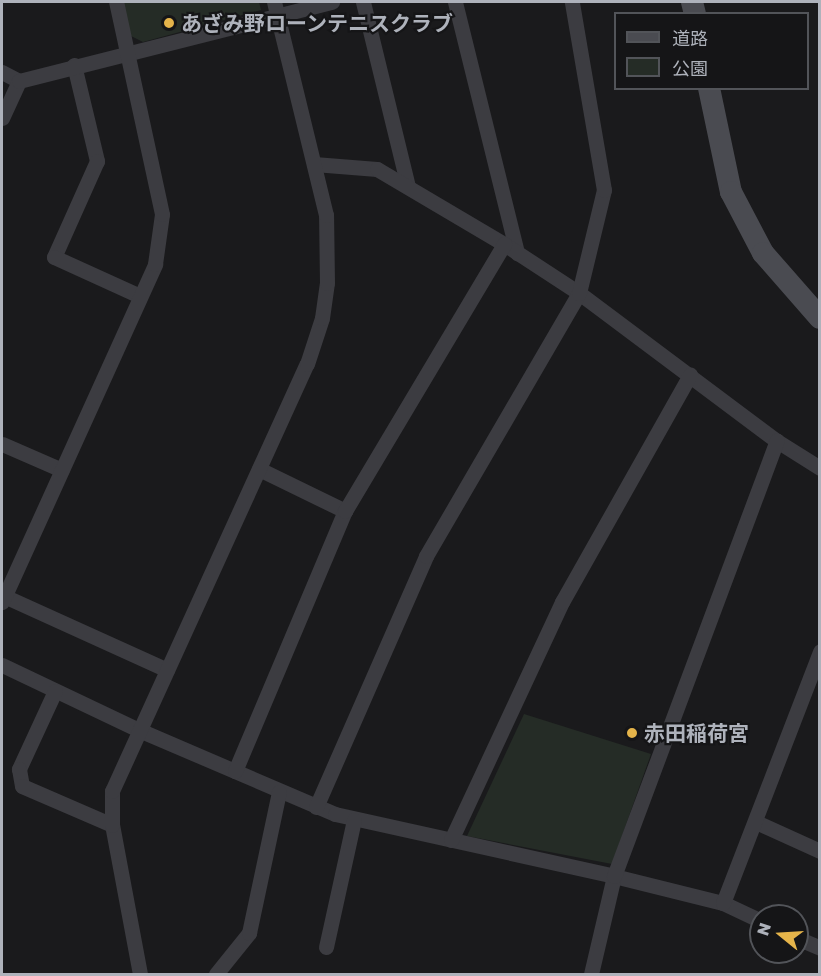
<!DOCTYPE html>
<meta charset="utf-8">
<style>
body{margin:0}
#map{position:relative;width:821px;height:976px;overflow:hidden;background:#1a1a1c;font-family:"Golos Text","Noto Sans JP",sans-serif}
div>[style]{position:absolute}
.green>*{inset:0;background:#252c26}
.street>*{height:15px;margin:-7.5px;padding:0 7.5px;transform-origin:7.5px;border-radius:7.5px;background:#3c3c41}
.secondary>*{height:22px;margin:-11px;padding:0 11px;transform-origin:11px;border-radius:11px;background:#4a4b51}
.dots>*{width:16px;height:16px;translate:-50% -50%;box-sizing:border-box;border:3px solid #151517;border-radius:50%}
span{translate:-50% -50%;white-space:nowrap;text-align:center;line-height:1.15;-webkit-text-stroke:4.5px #151517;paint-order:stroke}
.poi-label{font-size:21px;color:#aeb2bb;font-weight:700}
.left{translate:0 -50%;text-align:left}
.frame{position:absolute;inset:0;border:3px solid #aeb2bb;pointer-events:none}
.legend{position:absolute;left:614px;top:12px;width:195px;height:78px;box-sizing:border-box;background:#151517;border:2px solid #525459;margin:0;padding:8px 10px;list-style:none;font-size:18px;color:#aeb2bb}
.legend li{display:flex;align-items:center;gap:12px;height:30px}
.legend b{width:30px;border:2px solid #525459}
.north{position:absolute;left:749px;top:904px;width:60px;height:60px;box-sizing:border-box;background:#151517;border:2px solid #525459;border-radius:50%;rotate:288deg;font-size:16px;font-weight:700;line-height:24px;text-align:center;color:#aeb2bb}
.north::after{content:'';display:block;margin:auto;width:21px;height:27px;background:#e5b44a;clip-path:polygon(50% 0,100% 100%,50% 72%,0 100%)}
</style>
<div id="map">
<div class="green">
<i style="clip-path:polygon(122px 2px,259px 2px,261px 10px,143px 42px,131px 36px)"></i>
<i style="clip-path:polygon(524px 714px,651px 754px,612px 864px,467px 836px)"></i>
</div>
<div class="street">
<i style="left:363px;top:2px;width:190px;rotate:76.3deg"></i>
<i style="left:455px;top:2px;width:259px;rotate:76.1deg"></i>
<i style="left:74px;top:65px;width:99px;rotate:76.5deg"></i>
<i style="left:97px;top:161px;width:105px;rotate:114.1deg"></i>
<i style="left:54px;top:257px;width:94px;rotate:24.4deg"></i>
<i style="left:2px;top:72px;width:19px;rotate:28deg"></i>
<i style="left:2px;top:118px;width:41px;rotate:-65.3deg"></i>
<i style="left:19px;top:81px;width:323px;rotate:-14.2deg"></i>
<i style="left:314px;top:164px;width:63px;rotate:4.5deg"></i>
<i style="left:377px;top:169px;width:147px;rotate:30.6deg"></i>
<i style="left:504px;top:244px;width:90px;rotate:33.2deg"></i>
<i style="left:579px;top:293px;width:247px;rotate:36.8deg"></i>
<i style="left:777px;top:441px;width:51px;rotate:32.1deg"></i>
<i style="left:2px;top:444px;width:65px;rotate:23.4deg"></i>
<i style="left:259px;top:469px;width:96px;rotate:26deg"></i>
<i style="left:4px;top:596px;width:179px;rotate:24.4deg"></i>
<i style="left:2px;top:602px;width:371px;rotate:-65.6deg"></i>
<i style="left:155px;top:264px;width:50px;rotate:-82deg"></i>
<i style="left:162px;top:214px;width:217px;rotate:-102.2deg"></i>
<i style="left:2px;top:665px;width:152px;rotate:25.4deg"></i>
<i style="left:139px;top:730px;width:213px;rotate:23.2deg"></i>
<i style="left:335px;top:814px;width:286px;rotate:12.5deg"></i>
<i style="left:614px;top:876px;width:112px;rotate:13.9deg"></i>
<i style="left:723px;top:903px;width:42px;rotate:25.3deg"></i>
<i style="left:55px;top:691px;width:86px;rotate:114.8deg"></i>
<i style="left:19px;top:769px;width:17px;rotate:80deg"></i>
<i style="left:22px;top:786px;width:98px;rotate:23.4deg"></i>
<i style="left:235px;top:771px;width:282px;rotate:-67.1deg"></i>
<i style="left:345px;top:511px;width:311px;rotate:-59.2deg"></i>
<i style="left:316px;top:807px;width:274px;rotate:-66.3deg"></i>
<i style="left:426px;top:556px;width:304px;rotate:-59.8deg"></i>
<i style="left:579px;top:293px;width:106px;rotate:-76.4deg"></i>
<i style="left:604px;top:190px;width:191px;rotate:-99.7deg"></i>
<i style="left:756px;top:822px;width:70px;rotate:24.4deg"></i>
<i style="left:451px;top:840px;width:263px;rotate:-65deg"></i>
<i style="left:562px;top:602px;width:261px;rotate:-60.6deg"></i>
<i style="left:723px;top:903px;width:270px;rotate:-68.9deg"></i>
<i style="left:797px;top:938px;width:25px;rotate:23deg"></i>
<i style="left:326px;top:947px;width:130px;rotate:-77.6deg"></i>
<i style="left:140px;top:974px;width:152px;rotate:-100.6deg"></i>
<i style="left:112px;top:825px;width:34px;rotate:-90deg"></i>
<i style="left:112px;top:791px;width:469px;rotate:-65.5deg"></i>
<i style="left:307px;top:364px;width:48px;rotate:-71.9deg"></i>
<i style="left:322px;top:318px;width:35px;rotate:-82deg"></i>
<i style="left:327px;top:283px;width:68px;rotate:-90.8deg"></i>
<i style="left:326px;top:215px;width:219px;rotate:-103.7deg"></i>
<i style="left:216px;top:974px;width:53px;rotate:-51.2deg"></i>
<i style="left:249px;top:933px;width:144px;rotate:-78deg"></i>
<i style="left:591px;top:974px;width:101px;rotate:-76.8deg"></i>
<i style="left:614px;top:876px;width:465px;rotate:-69.5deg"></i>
</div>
<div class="secondary">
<i style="left:692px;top:2px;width:12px;rotate:76deg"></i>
<i style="left:709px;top:88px;width:106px;rotate:78.1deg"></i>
<i style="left:731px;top:192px;width:69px;rotate:62.3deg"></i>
<i style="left:763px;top:253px;width:86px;rotate:48.8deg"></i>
</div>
<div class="dots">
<i style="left:169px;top:23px;background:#e5b44a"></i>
<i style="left:632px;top:733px;background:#e5b44a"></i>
</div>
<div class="poi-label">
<span class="left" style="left:181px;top:23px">あざみ野ローンテニスクラブ</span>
<span class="left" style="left:644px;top:733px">赤田稲荷宮</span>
</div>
<div class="frame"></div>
<ul class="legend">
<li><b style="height:8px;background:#4a4b51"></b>道路</li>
<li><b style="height:16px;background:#252c26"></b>公園</li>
</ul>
<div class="north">N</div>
</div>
